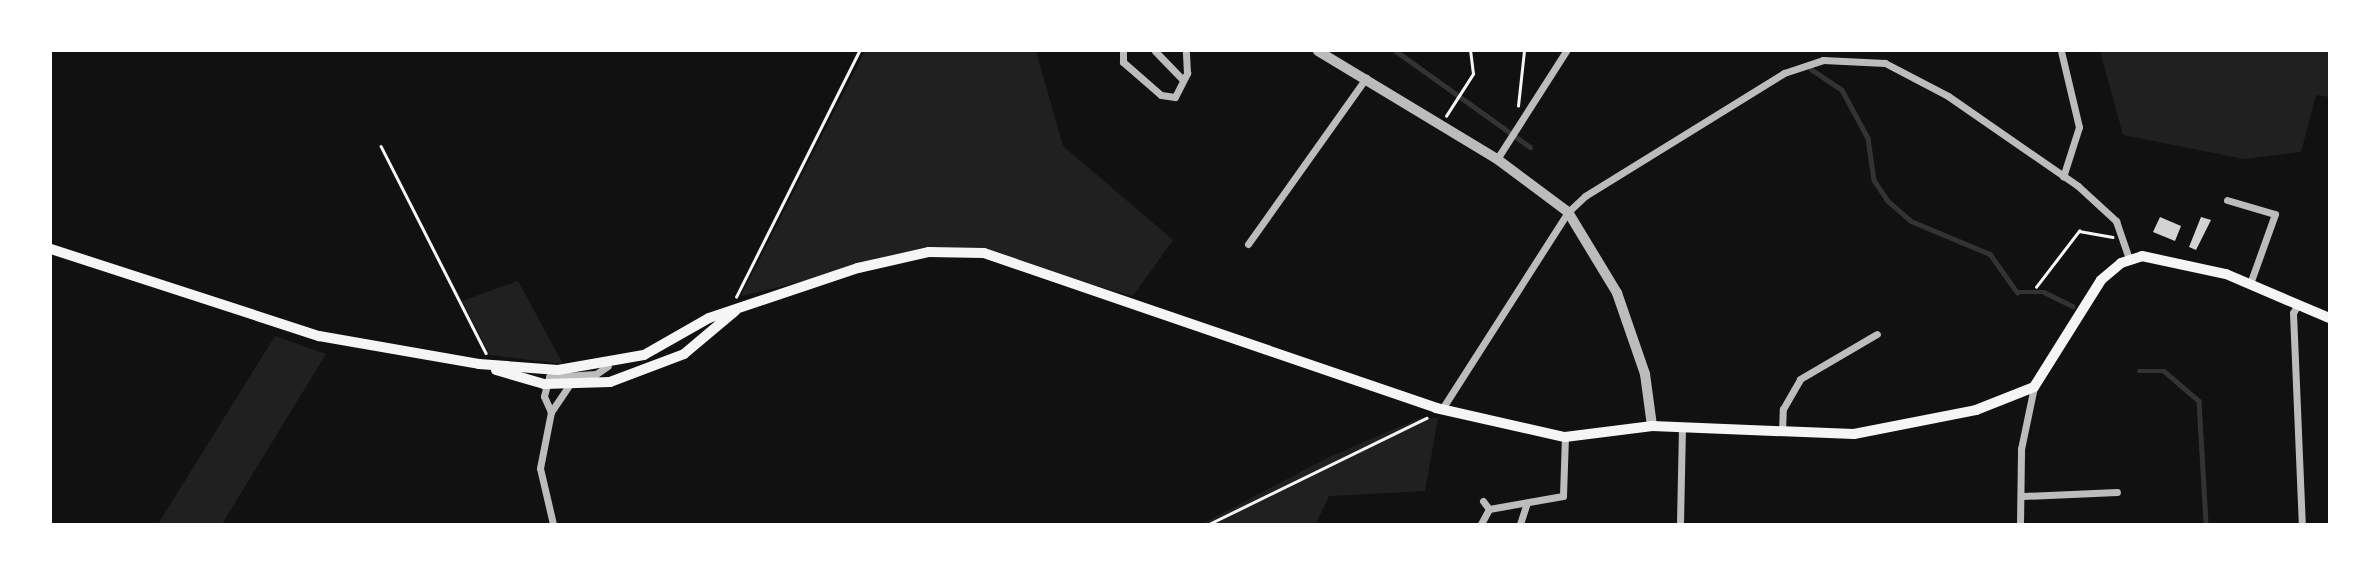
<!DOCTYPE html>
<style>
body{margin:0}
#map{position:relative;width:2380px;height:575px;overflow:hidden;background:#111;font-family:"Public Sans",sans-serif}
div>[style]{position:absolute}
.green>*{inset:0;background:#202020}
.stream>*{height:4.5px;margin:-2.25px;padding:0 2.25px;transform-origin:2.25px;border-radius:2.25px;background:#333}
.building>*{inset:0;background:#d3d3d3}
.path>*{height:2.5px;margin:-1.25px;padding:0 1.25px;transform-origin:1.25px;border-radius:1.25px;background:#f5f5f5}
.minor>*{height:7px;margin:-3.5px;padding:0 3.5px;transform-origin:3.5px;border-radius:3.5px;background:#bcbcbc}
.tertiary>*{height:10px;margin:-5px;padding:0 5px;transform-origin:5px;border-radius:5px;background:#bcbcbc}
.secondary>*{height:10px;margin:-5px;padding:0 5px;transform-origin:5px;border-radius:5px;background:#f5f5f5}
span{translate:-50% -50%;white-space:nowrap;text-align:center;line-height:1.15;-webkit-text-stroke:5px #fff;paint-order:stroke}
.frame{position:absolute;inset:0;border:52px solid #fff;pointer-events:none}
</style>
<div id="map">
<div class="green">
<i style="clip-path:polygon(865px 51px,1036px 51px,1063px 146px,1173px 240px,1133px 296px,984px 255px,906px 257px,741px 296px)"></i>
<i style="clip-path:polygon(2100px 51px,2329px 51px,2329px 97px,2316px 95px,2301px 152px,2244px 159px,2123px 135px)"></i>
<i style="clip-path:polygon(518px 281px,563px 364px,490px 355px,462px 301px)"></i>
<i style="clip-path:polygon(275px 336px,326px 354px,222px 524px,158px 524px)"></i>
<i style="clip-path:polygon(1420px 418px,1438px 418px,1425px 491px,1329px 496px,1316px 524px,1202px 524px,1327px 458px)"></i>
</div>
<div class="stream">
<i style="left:1396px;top:51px;width:165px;rotate:35.6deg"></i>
<i style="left:1811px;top:69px;width:37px;rotate:34deg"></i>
<i style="left:1842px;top:90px;width:55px;rotate:61.6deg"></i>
<i style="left:1868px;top:138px;width:42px;rotate:81.9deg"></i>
<i style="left:1874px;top:180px;width:25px;rotate:56deg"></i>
<i style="left:1888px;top:201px;width:30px;rotate:41deg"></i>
<i style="left:1911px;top:221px;width:86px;rotate:22.7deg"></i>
<i style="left:1990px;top:254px;width:47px;rotate:54.6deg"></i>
<i style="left:2017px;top:292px;width:27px"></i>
<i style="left:2044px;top:292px;width:32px;rotate:26deg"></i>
<i style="left:2139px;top:371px;width:25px"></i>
<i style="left:2164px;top:371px;width:46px;rotate:40.6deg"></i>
<i style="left:2199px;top:401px;width:123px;rotate:86.7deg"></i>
</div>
<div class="building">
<i style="clip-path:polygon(2160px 217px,2181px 226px,2175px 241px,2153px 232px)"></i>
<i style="clip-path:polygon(2201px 217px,2211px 220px,2196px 250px,2189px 247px)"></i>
</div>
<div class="path">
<i style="left:1518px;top:106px;width:55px;rotate:-83.8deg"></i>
<i style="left:1446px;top:116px;width:50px;rotate:-57.3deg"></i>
<i style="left:1473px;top:74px;width:23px;rotate:-97deg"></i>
<i style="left:381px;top:146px;width:232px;rotate:63.1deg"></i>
<i style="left:2036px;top:287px;width:71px;rotate:-52.5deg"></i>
<i style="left:2079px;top:231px;width:34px;rotate:10deg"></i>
<i style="left:736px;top:297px;width:275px;rotate:-63.4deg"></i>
<i style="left:1209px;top:524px;width:242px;rotate:-26deg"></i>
</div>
<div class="minor">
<i style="left:1123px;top:51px;width:11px;rotate:90deg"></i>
<i style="left:1123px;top:62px;width:50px;rotate:41deg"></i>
<i style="left:1161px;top:95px;width:14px;rotate:8deg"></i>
<i style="left:1175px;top:97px;width:27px;rotate:-63deg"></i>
<i style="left:1187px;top:73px;width:22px;rotate:-93deg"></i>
<i style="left:1155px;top:51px;width:40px;rotate:46deg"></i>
<i style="left:2061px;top:51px;width:78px;rotate:76.7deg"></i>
<i style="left:2079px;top:127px;width:52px;rotate:107.7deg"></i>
<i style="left:1497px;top:159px;width:128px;rotate:-57.4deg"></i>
<i style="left:2227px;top:200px;width:50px;rotate:16.3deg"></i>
<i style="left:2275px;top:214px;width:74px;rotate:109.7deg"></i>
<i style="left:1248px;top:244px;width:204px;rotate:-54.6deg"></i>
<i style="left:2298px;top:304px;width:10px;rotate:119deg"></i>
<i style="left:2293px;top:313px;width:211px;rotate:87.6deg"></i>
<i style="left:1442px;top:409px;width:234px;rotate:-57.4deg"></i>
<i style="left:1568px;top:212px;width:23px;rotate:-43deg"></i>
<i style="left:1585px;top:196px;width:234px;rotate:-31.7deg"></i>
<i style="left:1784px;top:73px;width:41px;rotate:-18.4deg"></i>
<i style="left:1823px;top:60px;width:62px;rotate:2.8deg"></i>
<i style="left:1885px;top:63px;width:71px;rotate:27.6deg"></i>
<i style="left:1948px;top:96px;width:158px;rotate:34.7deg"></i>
<i style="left:2078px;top:186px;width:52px;rotate:42.6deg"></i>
<i style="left:2116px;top:221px;width:39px;rotate:71deg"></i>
<i style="left:551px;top:412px;width:17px;rotate:-114deg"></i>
<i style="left:544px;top:396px;width:20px;rotate:-75deg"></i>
<i style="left:549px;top:377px;width:47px;rotate:-3.7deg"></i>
<i style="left:596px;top:374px;width:14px;rotate:-34deg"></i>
<i style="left:1782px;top:432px;width:23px;rotate:-88deg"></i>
<i style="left:1783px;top:409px;width:34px;rotate:-60deg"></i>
<i style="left:1800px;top:379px;width:89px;rotate:-30.3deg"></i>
<i style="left:2023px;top:496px;width:94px;rotate:-2.4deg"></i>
<i style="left:1483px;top:501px;width:10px;rotate:53deg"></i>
<i style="left:1489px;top:509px;width:75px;rotate:-10deg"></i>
<i style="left:1563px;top:496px;width:59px;rotate:-88.1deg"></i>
<i style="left:1680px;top:523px;width:95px;rotate:-88.8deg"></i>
<i style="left:553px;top:524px;width:57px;rotate:-103.1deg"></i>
<i style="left:540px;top:468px;width:57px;rotate:-78.9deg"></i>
<i style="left:551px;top:412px;width:32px;rotate:-56deg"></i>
<i style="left:1481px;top:524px;width:17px;rotate:-62deg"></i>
<i style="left:1520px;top:524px;width:20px;rotate:-72deg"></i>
<i style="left:2020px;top:524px;width:75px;rotate:-89.2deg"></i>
<i style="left:2021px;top:449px;width:63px;rotate:-78.2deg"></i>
</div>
<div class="tertiary">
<i style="left:1318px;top:51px;width:209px;rotate:31.1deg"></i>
<i style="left:1497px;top:159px;width:89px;rotate:36.7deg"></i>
<i style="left:1568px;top:212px;width:95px;rotate:58.8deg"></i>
<i style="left:1617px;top:293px;width:86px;rotate:70.9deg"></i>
<i style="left:1645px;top:374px;width:52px;rotate:82.3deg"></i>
</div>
<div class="secondary">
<i style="left:51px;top:249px;width:282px;rotate:18deg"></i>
<i style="left:319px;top:336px;width:162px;rotate:9.9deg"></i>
<i style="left:479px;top:364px;width:79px;rotate:4.3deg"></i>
<i style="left:558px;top:370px;width:87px;rotate:-9.9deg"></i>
<i style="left:644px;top:355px;width:75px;rotate:-29.6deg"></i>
<i style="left:709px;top:318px;width:157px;rotate:-18.6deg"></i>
<i style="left:858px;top:268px;width:73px;rotate:-12.7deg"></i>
<i style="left:929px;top:252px;width:55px;rotate:1deg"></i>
<i style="left:984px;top:253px;width:478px;rotate:18.9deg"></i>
<i style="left:1436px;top:408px;width:132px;rotate:12.7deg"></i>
<i style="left:1565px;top:437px;width:88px;rotate:-7.2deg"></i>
<i style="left:1652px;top:426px;width:202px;rotate:2.3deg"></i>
<i style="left:1854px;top:434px;width:124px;rotate:-11.1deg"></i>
<i style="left:1976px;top:410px;width:62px;rotate:-21.6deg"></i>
<i style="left:2034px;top:387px;width:126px;rotate:-57.9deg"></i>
<i style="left:2101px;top:280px;width:26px;rotate:-40deg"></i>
<i style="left:2121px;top:263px;width:22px;rotate:-18deg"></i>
<i style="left:2142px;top:256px;width:86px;rotate:12.1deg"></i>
<i style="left:2226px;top:274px;width:112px;rotate:23.1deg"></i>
<i style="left:496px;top:370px;width:50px;rotate:16.3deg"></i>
<i style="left:544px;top:384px;width:66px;rotate:-1.7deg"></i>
<i style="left:610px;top:382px;width:79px;rotate:-20.7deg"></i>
<i style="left:684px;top:354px;width:67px;rotate:-40.1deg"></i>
</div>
<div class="frame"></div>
</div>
